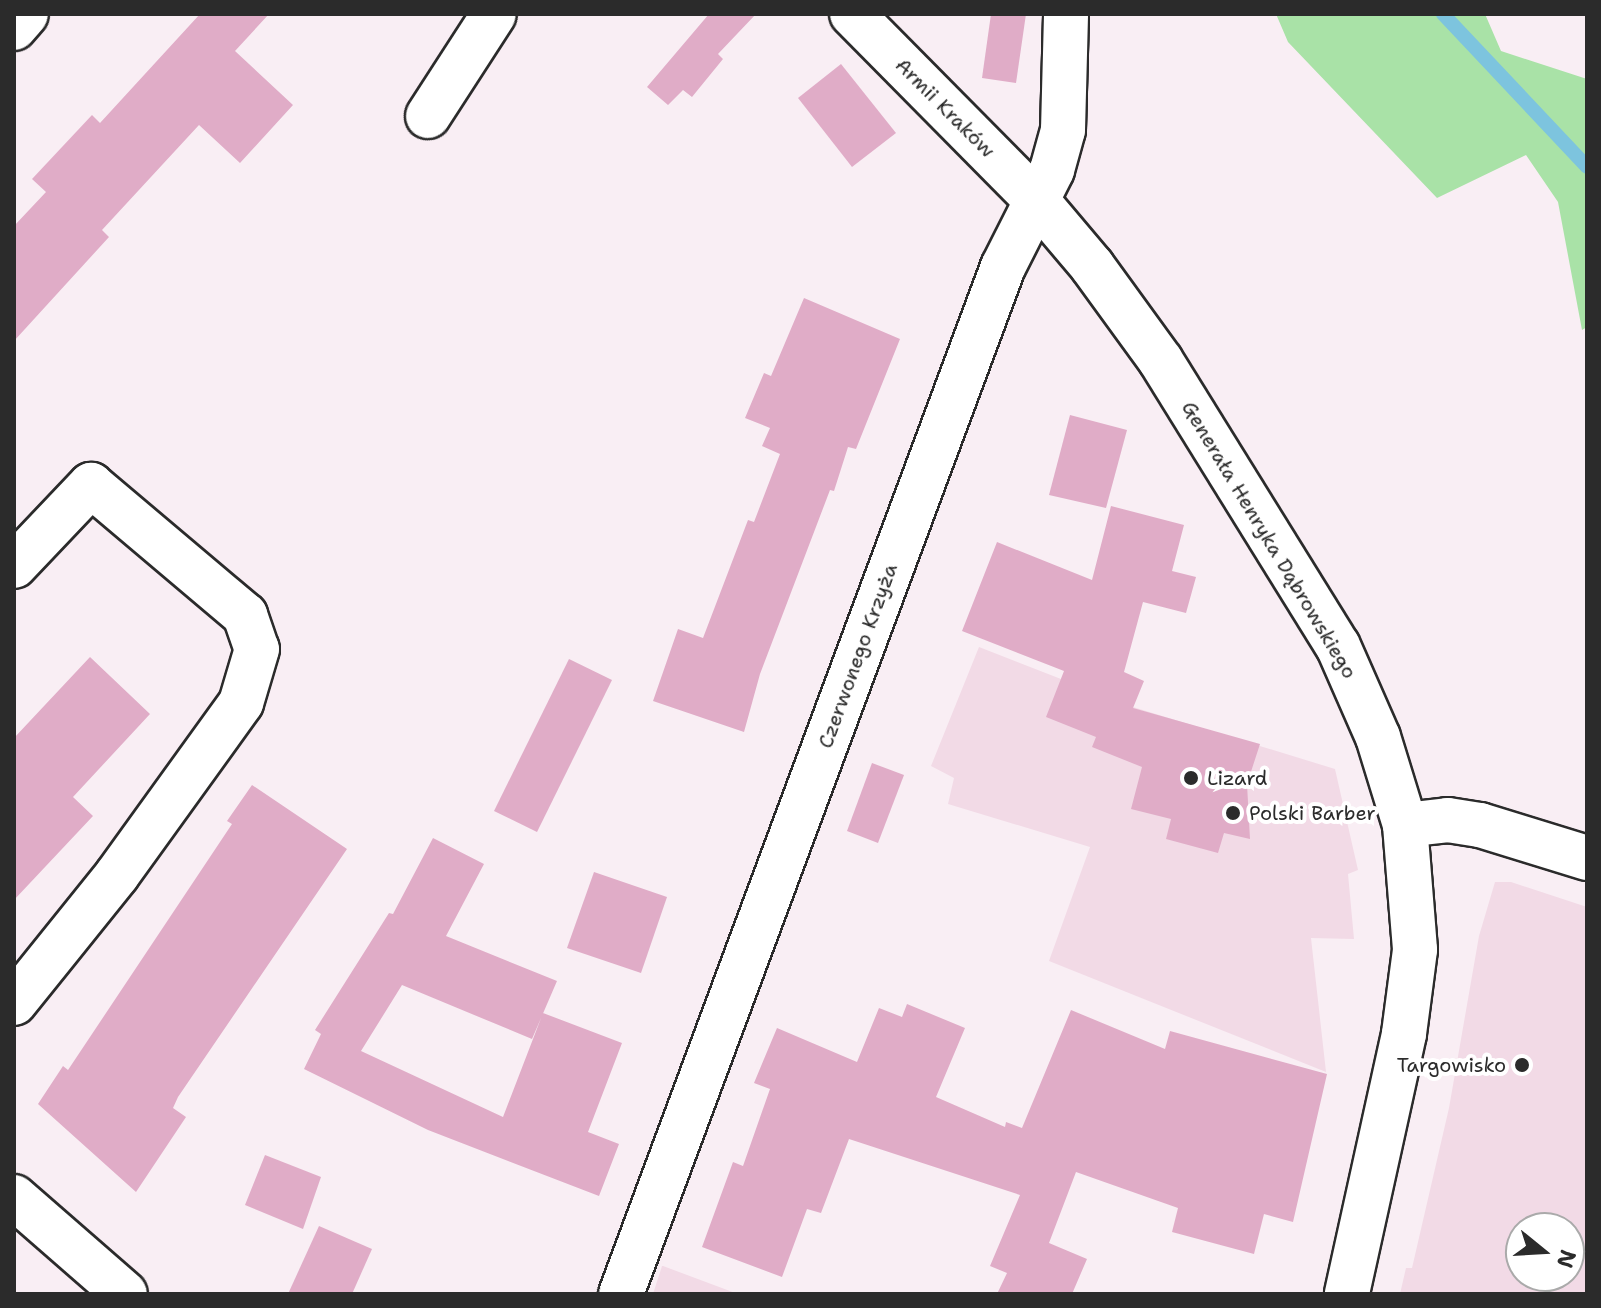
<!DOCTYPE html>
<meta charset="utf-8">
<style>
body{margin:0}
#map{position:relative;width:1601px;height:1308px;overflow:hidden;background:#f9eef4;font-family:"Shantell Sans",sans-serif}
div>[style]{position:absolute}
.built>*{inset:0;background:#f2dae6}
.green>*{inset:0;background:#a9e2a7}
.stream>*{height:14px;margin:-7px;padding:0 7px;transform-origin:7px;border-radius:7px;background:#7dc4de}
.building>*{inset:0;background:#e0acc7}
.roads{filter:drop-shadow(2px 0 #2b2b2b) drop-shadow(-2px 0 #2b2b2b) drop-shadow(0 2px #2b2b2b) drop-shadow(0 -2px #2b2b2b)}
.minor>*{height:44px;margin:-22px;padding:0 22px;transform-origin:22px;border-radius:22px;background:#fff}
.dots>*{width:22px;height:22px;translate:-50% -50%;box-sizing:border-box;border:4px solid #fff;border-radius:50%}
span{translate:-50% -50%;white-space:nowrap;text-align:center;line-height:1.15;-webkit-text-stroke:8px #fff;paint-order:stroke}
.street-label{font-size:20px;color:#2b2b2b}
.poi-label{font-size:20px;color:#2b2b2b}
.left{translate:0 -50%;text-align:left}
.right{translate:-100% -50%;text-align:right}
.frame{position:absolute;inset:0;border:16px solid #2b2b2b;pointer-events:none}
.north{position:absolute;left:1505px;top:1212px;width:80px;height:80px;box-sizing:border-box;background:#fff;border:2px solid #aaa;border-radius:50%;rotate:108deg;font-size:22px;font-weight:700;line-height:32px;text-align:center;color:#2b2b2b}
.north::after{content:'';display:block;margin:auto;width:28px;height:36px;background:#2b2b2b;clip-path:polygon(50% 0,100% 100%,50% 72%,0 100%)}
</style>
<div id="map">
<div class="built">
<i style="clip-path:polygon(979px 647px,1133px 707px,1335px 769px,1358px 870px,1348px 874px,1354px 939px,1311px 938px,1326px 1072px,1049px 961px,1090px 847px,948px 804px,954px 778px,931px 766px)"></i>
<i style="clip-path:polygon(evenodd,1495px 882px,1511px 882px,1587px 907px,1587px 1294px,1400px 1294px,1406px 1268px,1412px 1268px,1449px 1108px,1479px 936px,1495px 882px,1521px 1228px,1569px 1228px,1569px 1276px,1521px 1276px,1521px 1228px)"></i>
<i style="clip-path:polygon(662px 1266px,663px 1266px,738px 1294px,653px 1294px)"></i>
</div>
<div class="green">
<i style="clip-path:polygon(1276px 14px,1485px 14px,1501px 51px,1587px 79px,1587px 327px,1582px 330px,1558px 202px,1526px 155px,1437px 198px,1288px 42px)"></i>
</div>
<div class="stream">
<i style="left:1443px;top:14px;width:210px;rotate:46.7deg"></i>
</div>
<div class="building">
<i style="clip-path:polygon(200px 14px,269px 14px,235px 51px,293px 105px,240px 163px,199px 125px,102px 230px,109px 237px,14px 341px,14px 226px,46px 192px,32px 179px,92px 115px,100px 123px)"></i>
<i style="clip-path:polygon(709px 14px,756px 14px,718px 54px,723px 59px,692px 97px,683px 90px,668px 105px,647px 87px)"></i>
<i style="clip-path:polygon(991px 14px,1026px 14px,1016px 83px,982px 78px)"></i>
<i style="clip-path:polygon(841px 64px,896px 133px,852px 167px,798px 98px)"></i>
<i style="clip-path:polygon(804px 298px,900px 339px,856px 449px,848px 447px,834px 491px,830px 490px,760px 674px,744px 732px,653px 701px,678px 629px,703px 638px,748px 520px,754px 522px,780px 454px,762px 446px,770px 428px,745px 418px,764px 373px,771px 376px)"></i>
<i style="clip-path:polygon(1070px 415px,1127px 430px,1106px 508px,1049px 495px)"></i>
<i style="clip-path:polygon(1111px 506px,1184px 525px,1172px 571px,1196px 577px,1186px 613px,1143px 602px,1124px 672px,1144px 681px,1133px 708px,1260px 744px,1247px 784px,1250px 839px,1224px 833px,1218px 853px,1166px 839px,1171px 819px,1131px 809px,1142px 767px,1092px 747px,1096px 737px,1046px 717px,1064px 671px,962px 631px,997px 542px,1092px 580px)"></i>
<i style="clip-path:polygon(90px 657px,150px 714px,73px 797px,93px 816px,14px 900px,14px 738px)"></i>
<i style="clip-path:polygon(569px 659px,612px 680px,537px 832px,494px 811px)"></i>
<i style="clip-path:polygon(872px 763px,904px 775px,878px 843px,847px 831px)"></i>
<i style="clip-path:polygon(252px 785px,347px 849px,178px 1097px,173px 1108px,186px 1117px,136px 1192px,38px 1104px,63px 1066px,68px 1070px,232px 824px,227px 821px)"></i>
<i style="clip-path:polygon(433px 838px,484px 864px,446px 936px,557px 981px,532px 1039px,402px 985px,361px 1051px,503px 1117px,543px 1013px,622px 1043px,588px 1132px,619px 1144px,599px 1196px,428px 1130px,304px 1069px,321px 1034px,315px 1030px,389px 913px,393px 914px)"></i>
<i style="clip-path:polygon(594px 872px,667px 897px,641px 973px,567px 948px)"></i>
<i style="clip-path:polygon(907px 1004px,965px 1028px,936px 1097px,1005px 1127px,1006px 1122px,1022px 1128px,1071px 1010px,1165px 1049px,1170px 1031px,1327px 1074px,1293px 1222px,1264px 1214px,1254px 1254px,1172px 1232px,1178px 1208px,1076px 1172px,1049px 1243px,1087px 1259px,1072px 1294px,997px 1294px,1007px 1273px,990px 1266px,1020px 1195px,849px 1139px,821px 1213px,807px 1209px,782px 1277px,702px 1247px,733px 1162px,743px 1166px,770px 1089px,754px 1083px,777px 1028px,857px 1062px,879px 1008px,902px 1017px)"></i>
<i style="clip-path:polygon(265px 1155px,321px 1177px,303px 1229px,245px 1205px)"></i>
<i style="clip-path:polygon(319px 1226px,372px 1249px,352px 1294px,288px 1294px)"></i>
</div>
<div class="roads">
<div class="minor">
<i style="left:852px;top:14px;width:264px;rotate:45.3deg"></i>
<i style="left:1038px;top:202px;width:84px;rotate:49.8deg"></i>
<i style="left:1092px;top:266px;width:117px;rotate:54deg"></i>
<i style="left:1161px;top:361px;width:335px;rotate:58.2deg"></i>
<i style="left:1338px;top:646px;width:99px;rotate:66.3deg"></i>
<i style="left:1378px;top:737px;width:92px;rotate:72.9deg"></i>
<i style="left:1405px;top:825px;width:125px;rotate:85.4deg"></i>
<i style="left:1415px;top:950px;width:85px;rotate:97.5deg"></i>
<i style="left:1404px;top:1034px;width:266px;rotate:102.4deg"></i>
<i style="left:14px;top:28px;width:18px;rotate:-49deg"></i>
<i style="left:428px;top:116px;width:121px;rotate:-57.1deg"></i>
<i style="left:14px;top:566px;width:112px;rotate:-46.5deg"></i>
<i style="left:91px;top:485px;width:202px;rotate:40.2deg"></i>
<i style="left:245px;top:615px;width:36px;rotate:71deg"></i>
<i style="left:257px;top:649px;width:56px;rotate:106.5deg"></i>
<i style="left:241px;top:703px;width:212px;rotate:125.8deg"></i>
<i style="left:117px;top:875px;width:164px;rotate:128.8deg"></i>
<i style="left:1405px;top:825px;width:43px;rotate:-6.6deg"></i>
<i style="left:1448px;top:820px;width:32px;rotate:9deg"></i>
<i style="left:1480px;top:825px;width:112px;rotate:17.1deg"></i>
<i style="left:14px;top:1197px;width:147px;rotate:41.1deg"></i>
<i style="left:621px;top:1294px;width:1096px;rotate:-69.6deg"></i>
<i style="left:1003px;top:267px;width:109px;rotate:-63.2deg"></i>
<i style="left:1052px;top:170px;width:41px;rotate:-74.6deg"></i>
<i style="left:1063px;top:130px;width:116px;rotate:-88.5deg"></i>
</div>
</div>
<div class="dots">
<i style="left:1191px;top:778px;background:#2b2b2b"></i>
<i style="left:1233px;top:813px;background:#2b2b2b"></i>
<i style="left:1522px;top:1065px;background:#2b2b2b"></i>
</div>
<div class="street-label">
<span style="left:945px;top:108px;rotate:45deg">Armii Kraków</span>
<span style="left:1269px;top:540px;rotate:59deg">Generała Henryka Dąbrowskiego</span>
<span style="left:858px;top:656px;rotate:-70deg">Czerwonego Krzyża</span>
</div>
<div class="poi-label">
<span class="left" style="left:1207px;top:778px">Lizard</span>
<span class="left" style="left:1249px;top:813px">Polski Barber</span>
<span class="right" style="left:1506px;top:1065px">Targowisko</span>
</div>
<div class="frame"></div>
<div class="north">N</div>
</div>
